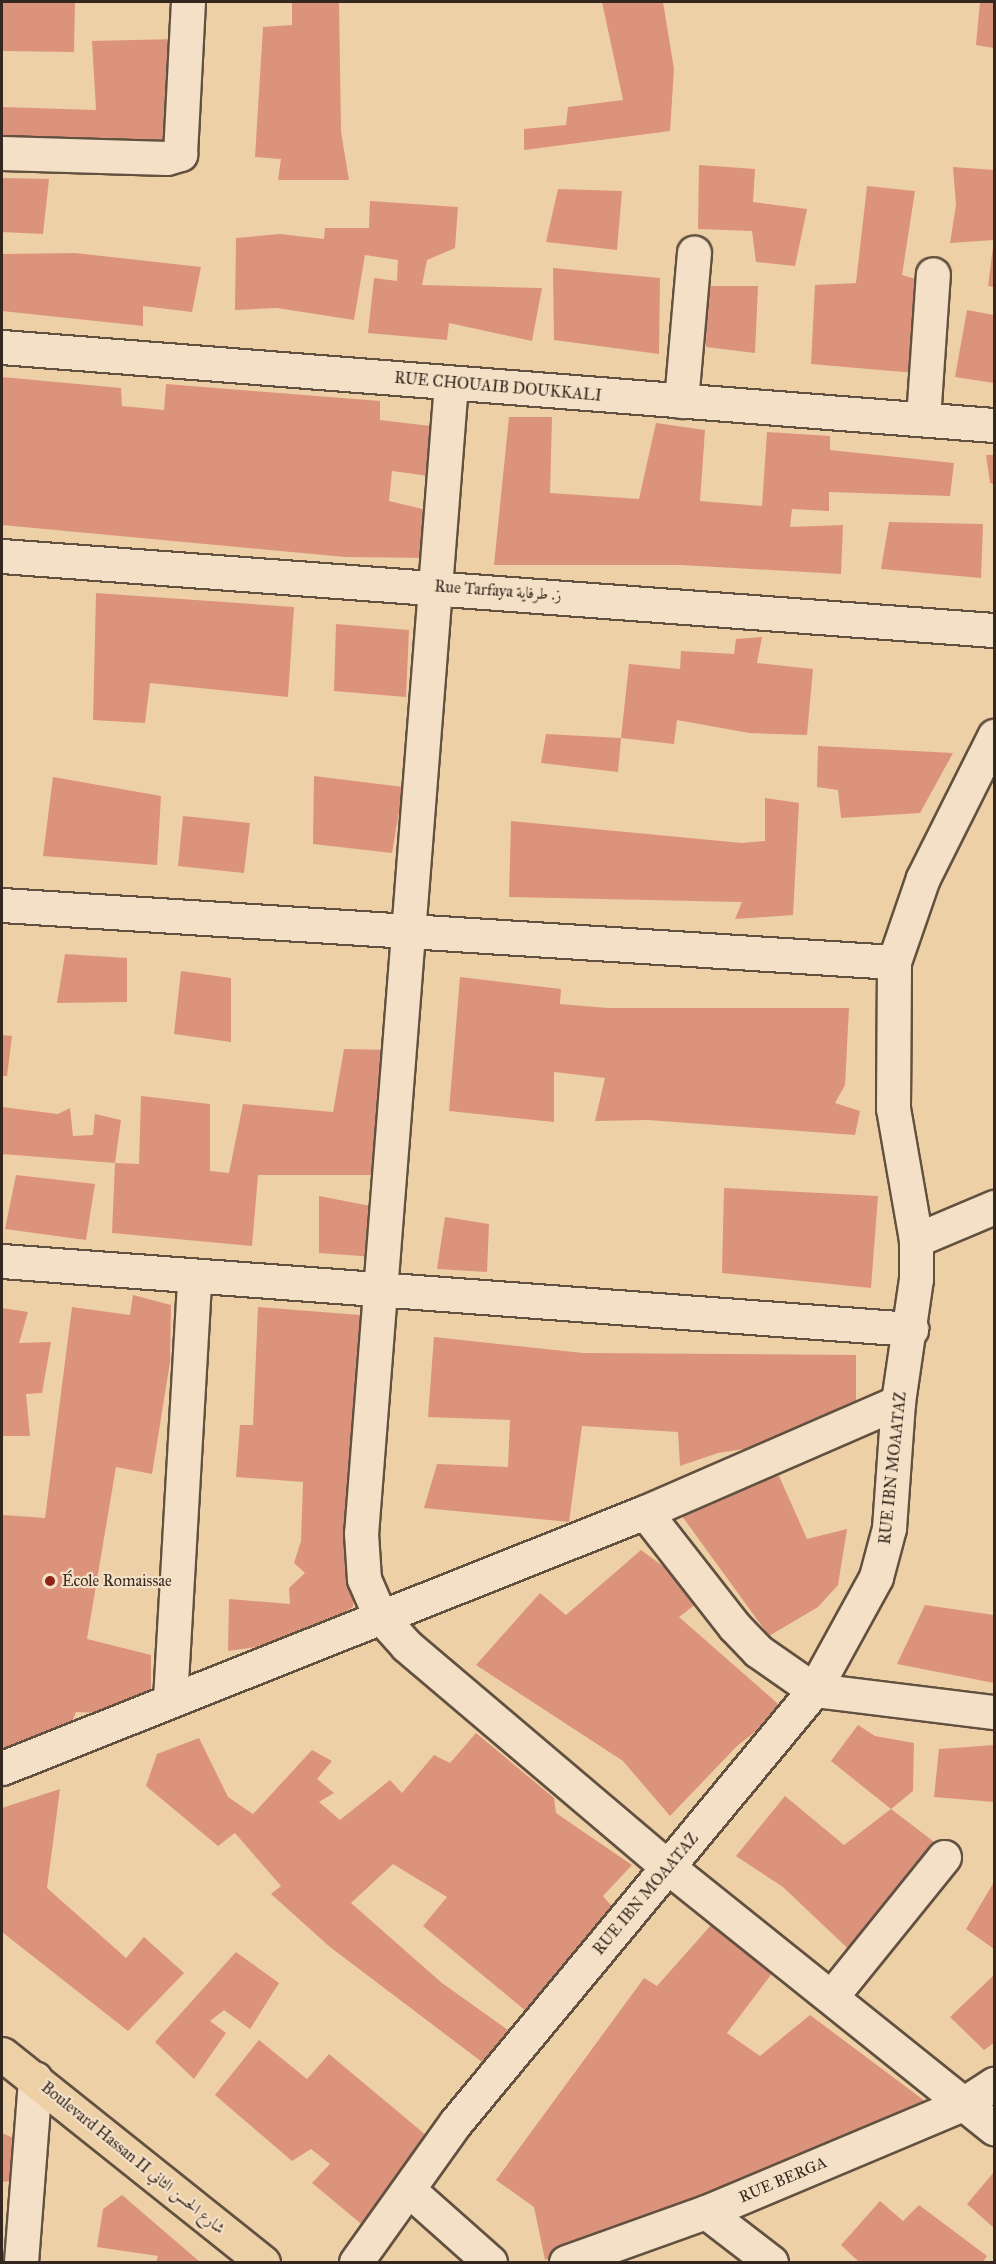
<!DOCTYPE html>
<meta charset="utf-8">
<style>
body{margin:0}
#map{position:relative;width:996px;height:2264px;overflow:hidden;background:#eed0a7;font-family:"IM FELL Great Primer",Amiri,serif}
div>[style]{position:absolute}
.building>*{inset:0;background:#dc937c}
.roads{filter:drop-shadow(2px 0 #625141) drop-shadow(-2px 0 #625141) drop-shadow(0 2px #625141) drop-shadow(0 -2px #625141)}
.minor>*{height:33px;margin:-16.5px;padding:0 16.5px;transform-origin:16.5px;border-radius:16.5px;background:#f4e0c6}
.major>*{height:33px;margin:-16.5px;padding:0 16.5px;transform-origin:16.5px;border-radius:16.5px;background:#eed0a7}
.dots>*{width:16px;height:16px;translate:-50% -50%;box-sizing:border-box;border:3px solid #f4e0c6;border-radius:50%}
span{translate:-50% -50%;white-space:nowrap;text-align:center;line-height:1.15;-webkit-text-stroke:4.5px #f4e0c6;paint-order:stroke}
.street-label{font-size:16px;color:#34271f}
.poi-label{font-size:16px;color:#34271f}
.left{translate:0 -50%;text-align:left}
.frame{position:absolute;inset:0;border:3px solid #34271f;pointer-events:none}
</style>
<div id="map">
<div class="building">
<i style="clip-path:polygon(2px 2px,75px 2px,74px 52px,2px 51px)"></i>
<i style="clip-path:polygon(292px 2px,339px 2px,341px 132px,349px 180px,278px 180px,281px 159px,255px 157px,263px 27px,292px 25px)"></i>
<i style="clip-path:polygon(602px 2px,663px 2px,674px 69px,670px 131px,524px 150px,524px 129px,566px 125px,568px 107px,623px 100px)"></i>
<i style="clip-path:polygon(980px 2px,994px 2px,994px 48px,976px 45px)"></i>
<i style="clip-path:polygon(178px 39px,175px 151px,2px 148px,2px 107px,96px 110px,92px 41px)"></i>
<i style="clip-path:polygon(699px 165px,755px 169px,753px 202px,807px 209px,795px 266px,756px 262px,752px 231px,698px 229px)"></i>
<i style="clip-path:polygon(953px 167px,994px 170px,994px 240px,950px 243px,956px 205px)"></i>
<i style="clip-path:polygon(2px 178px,49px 179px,43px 234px,2px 232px)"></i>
<i style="clip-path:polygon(867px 186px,915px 191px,902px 275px,919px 280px,915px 373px,811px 364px,815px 285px,856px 283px)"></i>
<i style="clip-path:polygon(558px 189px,622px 191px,617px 250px,546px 242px)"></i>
<i style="clip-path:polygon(370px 201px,458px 207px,455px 248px,427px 260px,422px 285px,542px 288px,532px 341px,449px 323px,447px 340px,368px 333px,374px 278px,397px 281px,398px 260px,365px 255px,354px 320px,277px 308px,235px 310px,236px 238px,280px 234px,324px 239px,325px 228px,369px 228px)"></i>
<i style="clip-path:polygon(993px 247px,994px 247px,994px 287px,988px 286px)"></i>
<i style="clip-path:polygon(75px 253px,201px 267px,192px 312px,143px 306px,143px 326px,2px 311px,2px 254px)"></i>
<i style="clip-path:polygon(553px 268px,660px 278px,659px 354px,554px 340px)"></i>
<i style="clip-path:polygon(707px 286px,758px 286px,755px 353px,706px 347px)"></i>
<i style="clip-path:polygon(967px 310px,994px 315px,994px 383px,955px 377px)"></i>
<i style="clip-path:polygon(2px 377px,121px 388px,122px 406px,164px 410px,166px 384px,380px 401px,380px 420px,439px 427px,429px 476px,392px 471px,389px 501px,431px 511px,430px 558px,345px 557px,2px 525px)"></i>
<i style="clip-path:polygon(509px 417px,552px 417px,550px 493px,639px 499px,656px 423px,705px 430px,700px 501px,762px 506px,767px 432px,830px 436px,830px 450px,954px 463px,950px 496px,829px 492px,829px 511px,792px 509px,790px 527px,843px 525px,841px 574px,681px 565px,494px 565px)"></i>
<i style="clip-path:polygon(986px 455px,994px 455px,994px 484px,990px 483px)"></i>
<i style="clip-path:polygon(889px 522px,983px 524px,981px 578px,881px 569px)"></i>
<i style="clip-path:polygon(96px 593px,294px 607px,288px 697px,150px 683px,145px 723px,93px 720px)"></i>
<i style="clip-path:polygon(336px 624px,409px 630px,406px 697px,334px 691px)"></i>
<i style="clip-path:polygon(762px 637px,757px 663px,813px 669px,807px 735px,749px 733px,677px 720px,674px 744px,621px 738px,629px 664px,680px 669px,681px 651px,734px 654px,736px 639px)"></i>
<i style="clip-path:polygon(546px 734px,621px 738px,618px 772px,541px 763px)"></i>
<i style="clip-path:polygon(818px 746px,953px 753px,920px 813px,841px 818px,838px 790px,817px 787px)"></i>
<i style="clip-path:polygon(314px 776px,403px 787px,392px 853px,313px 844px)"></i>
<i style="clip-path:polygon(53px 777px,161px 796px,157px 865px,43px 856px)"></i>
<i style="clip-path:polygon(765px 798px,799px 803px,793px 915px,735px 919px,742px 902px,509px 897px,511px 821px,742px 843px,765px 841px)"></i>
<i style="clip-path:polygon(183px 816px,250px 823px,244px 873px,178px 866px)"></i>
<i style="clip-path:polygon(65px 954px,127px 958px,127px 1002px,57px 1003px)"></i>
<i style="clip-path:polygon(181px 971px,231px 978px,231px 1042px,174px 1034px)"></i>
<i style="clip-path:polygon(460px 977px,561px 989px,560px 1004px,608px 1008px,849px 1008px,845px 1085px,835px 1103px,860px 1111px,855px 1135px,648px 1120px,595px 1121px,605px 1078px,554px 1072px,554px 1122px,449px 1111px)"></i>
<i style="clip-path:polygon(2px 1035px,12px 1036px,7px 1076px,2px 1076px)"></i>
<i style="clip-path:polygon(344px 1049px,391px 1050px,374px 1175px,258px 1175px,252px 1246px,112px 1233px,115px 1163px,2px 1154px,2px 1107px,58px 1114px,70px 1108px,73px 1136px,93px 1135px,95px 1114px,121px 1120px,115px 1163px,139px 1164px,141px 1096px,210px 1104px,210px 1171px,229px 1173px,243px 1104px,333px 1112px)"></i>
<i style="clip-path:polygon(16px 1175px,95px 1184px,86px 1240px,5px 1229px)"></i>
<i style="clip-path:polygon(724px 1188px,878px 1196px,871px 1288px,722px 1273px)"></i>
<i style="clip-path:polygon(319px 1196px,381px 1208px,375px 1257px,319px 1253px)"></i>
<i style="clip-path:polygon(445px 1217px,489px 1224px,487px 1272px,437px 1269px)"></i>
<i style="clip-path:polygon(133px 1295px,171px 1305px,170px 1362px,152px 1474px,116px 1467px,87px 1639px,151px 1655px,151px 1698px,123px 1714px,76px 1712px,67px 1734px,2px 1762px,2px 1515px,45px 1518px,72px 1307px,130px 1315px)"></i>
<i style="clip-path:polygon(258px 1307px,373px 1316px,353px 1607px,293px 1642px,228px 1651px,229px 1599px,290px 1604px,289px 1588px,305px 1573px,294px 1563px,301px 1541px,303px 1482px,236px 1477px,240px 1425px,253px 1425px)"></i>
<i style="clip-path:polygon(2px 1308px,28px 1312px,19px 1343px,51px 1342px,42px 1393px,26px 1394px,30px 1436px,2px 1436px)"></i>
<i style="clip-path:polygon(434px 1337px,583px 1353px,856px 1355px,856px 1414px,777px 1444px,718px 1453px,680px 1466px,678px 1432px,582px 1426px,569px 1522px,424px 1508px,437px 1464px,508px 1467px,510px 1420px,428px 1417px)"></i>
<i style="clip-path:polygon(779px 1476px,807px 1539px,847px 1529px,838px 1585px,818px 1607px,769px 1636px,679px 1512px,733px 1488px)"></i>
<i style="clip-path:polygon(641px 1550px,705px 1597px,679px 1617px,784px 1709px,737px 1746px,670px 1816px,623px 1761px,476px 1665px,540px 1593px,566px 1615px)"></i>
<i style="clip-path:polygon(925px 1605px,994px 1615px,994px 1683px,897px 1664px)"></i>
<i style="clip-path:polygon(858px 1725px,875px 1736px,914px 1743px,913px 1791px,891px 1809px,831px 1761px)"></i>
<i style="clip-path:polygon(476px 1733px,554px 1798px,556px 1813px,632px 1865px,603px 1896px,614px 1909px,526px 2011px,423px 1926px,447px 1897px,393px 1864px,351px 1903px,442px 1983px,512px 2033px,486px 2065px,330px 1947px,271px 1894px,281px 1886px,235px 1833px,218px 1846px,146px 1786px,157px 1754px,199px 1738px,228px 1797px,253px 1814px,312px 1750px,332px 1761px,317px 1779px,334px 1793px,319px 1802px,340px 1820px,390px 1780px,402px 1793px,434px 1755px,450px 1763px)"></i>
<i style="clip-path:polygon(994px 1745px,994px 1802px,934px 1797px,939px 1749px)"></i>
<i style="clip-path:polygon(60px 1789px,47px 1888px,126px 1958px,144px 1937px,184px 1973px,128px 2031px,2px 1932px,2px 1808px)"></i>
<i style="clip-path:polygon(785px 1796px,844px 1845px,891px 1809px,946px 1851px,860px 1960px,783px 1887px,736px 1856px)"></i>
<i style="clip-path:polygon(994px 1882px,994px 1949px,966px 1929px)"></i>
<i style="clip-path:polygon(712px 1924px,773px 1972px,727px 2033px,760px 2056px,810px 2015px,937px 2110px,545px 2260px,534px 2207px,496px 2180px,644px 1978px,657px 1986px)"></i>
<i style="clip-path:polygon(236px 1952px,279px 1983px,250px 2029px,224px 2010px,210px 2021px,226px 2033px,194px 2079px,155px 2042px)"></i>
<i style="clip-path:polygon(994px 1975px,994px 2043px,984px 2050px,950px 2017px)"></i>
<i style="clip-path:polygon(259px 2040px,307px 2079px,329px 2054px,433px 2141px,365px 2227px,312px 2183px,330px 2164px,311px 2149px,292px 2161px,215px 2095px)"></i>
<i style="clip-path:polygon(2px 2133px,13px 2138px,12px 2181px,2px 2182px)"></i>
<i style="clip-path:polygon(994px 2172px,994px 2228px,967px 2204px)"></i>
<i style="clip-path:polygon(122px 2195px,200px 2262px,156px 2262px,158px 2256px,97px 2247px,103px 2209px)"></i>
<i style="clip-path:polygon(880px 2201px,903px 2221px,919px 2205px,987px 2256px,983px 2262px,859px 2262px,841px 2245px)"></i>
</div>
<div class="roads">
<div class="minor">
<i style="left:2px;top:153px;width:165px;rotate:1.7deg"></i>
<i style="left:167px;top:158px;width:14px;rotate:-17deg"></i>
<i style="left:180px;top:154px;width:152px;rotate:-87deg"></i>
<i style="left:2px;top:347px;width:995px;rotate:4.5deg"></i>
<i style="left:451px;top:383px;width:1154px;rotate:94.47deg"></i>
<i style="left:361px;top:1533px;width:46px;rotate:86.3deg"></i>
<i style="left:364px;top:1579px;width:40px;rotate:66.6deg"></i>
<i style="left:380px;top:1616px;width:40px;rotate:48deg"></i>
<i style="left:407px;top:1646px;width:342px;rotate:40.3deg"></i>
<i style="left:668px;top:1867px;width:418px;rotate:38.7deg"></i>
<i style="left:681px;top:401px;width:149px;rotate:-85deg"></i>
<i style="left:923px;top:419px;width:145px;rotate:-86.1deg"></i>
<i style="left:2px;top:556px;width:995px;rotate:4.27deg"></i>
<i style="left:2px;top:905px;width:894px;rotate:3.66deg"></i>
<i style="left:916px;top:1240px;width:85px;rotate:-22.9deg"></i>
<i style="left:2px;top:1261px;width:912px;rotate:4.28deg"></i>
<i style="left:645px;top:1512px;width:145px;rotate:52deg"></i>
<i style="left:734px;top:1626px;width:35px;rotate:46deg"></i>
<i style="left:758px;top:1651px;width:68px;rotate:34.9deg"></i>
<i style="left:814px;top:1690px;width:181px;rotate:7deg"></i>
<i style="left:170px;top:1699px;width:423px;rotate:-86.7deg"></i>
<i style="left:2px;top:1768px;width:692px;rotate:-21.71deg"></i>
<i style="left:645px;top:1512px;width:276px;rotate:-23.5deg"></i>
<i style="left:831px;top:1997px;width:180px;rotate:-51.1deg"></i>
<i style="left:410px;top:2191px;width:107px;rotate:41.6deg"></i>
<i style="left:706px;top:2212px;width:82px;rotate:37.6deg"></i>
<i style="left:21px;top:2262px;width:184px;rotate:-85.6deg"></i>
<i style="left:356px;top:2262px;width:172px;rotate:-54.5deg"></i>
<i style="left:456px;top:2122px;width:561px;rotate:-50.35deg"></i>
<i style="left:814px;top:1690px;width:129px;rotate:-61.2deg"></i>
<i style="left:876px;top:1577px;width:51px;rotate:-75.1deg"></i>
<i style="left:889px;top:1528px;width:126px;rotate:-85.9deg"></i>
<i style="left:898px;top:1402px;width:124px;rotate:-81.7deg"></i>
<i style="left:916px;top:1279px;width:39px;rotate:-90deg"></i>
<i style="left:916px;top:1240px;width:134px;rotate:-99.9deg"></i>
<i style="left:893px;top:1108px;width:146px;rotate:-89.6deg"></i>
<i style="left:894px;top:962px;width:89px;rotate:-71deg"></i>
<i style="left:923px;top:878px;width:159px;rotate:-63.4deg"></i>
<i style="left:566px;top:2262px;width:149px;rotate:-19.7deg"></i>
<i style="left:706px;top:2212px;width:279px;rotate:-22.8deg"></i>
<i style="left:963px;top:2104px;width:37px;rotate:-33deg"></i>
</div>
<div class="major">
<i style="left:2px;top:2054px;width:334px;rotate:38.6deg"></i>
</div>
</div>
<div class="dots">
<i style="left:50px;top:1581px;background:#8f2418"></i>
</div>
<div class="street-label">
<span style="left:498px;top:387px;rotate:5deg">RUE CHOUAIB DOUKKALI</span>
<span style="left:498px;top:591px;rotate:4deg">Rue Tarfaya ز. طرفاية</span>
<span style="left:893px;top:1468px;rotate:-84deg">RUE IBN MOAATAZ</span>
<span style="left:646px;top:1894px;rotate:-50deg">RUE IBN MOAATAZ</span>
<span style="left:133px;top:2158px;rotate:39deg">Boulevard Hassan II شارع الحسن الثاني</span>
<span style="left:783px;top:2180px;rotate:-23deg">RUE BERGA</span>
</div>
<div class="poi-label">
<span class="left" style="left:62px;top:1581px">École Romaissae</span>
</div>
<div class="frame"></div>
</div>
